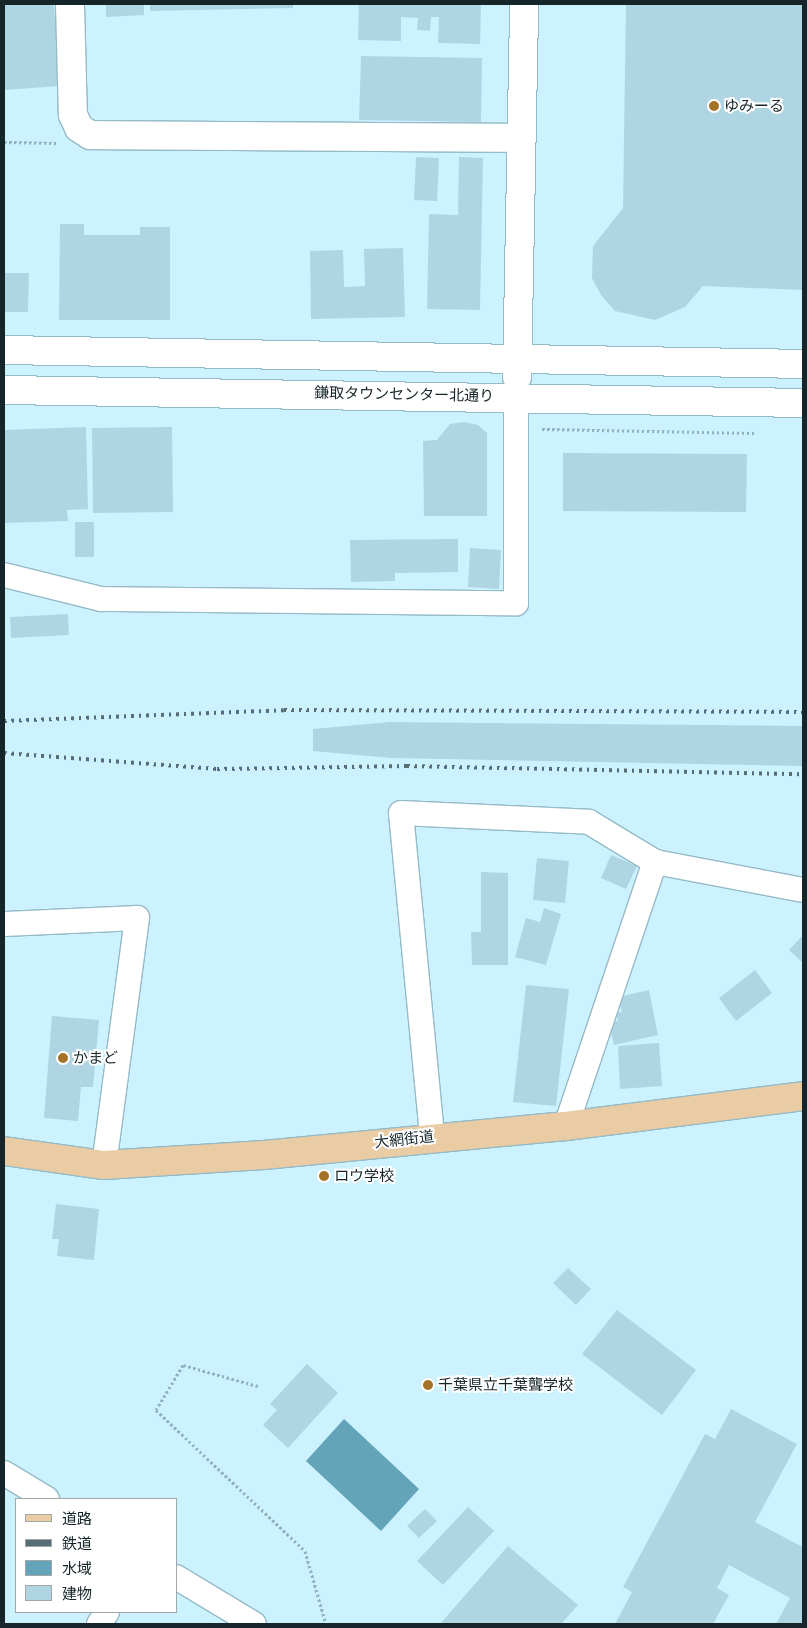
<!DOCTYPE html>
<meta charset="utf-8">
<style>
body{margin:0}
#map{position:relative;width:807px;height:1628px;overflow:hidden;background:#cbf2fe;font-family:"Noto Serif","Noto Sans JP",serif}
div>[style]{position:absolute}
.water>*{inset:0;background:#63a4b8}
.building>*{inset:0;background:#afd5e2}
.path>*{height:3px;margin-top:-1.5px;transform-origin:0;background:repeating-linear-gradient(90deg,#92b2bb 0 2.5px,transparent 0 5px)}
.roads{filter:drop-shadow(1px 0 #95bac7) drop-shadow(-1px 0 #95bac7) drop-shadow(0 1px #95bac7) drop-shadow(0 -1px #95bac7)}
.minor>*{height:24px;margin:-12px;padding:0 12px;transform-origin:12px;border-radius:12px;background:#fff}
.tertiary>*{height:28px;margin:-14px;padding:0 14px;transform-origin:14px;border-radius:14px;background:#fff}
.primary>*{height:28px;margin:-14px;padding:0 14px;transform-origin:14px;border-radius:14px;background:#e9cba4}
.rail>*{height:4px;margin-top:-2px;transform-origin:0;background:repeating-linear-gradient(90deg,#566d74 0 2.5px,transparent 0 7.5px)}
.dots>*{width:14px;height:14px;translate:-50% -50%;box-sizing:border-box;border:2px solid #fff;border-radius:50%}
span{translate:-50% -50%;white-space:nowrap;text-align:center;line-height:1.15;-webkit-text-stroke:4px #fff;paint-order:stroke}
.poi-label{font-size:15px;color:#162529}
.left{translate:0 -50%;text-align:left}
.street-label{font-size:15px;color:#162529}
.frame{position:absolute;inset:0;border:5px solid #162529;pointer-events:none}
.legend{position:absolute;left:15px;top:1498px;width:162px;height:115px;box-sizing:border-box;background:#fff;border:1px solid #a2a8a9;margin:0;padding:6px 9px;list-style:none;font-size:15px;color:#162529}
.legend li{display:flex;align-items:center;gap:10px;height:25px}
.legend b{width:25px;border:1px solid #a2a8a9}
</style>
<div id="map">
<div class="water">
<i style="clip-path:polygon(344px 1419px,419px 1489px,381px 1531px,306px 1461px)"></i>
</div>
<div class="building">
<i style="clip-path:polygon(4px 4px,54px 4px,60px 86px,4px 90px)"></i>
<i style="clip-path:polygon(106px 4px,144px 4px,144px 15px,106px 17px)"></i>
<i style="clip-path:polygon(150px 4px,293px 4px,293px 8px,150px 11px)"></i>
<i style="clip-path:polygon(359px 4px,481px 4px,480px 44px,438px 43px,439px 17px,431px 17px,430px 31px,417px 30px,418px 18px,401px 17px,401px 41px,358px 40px)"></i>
<i style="clip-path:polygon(626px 4px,803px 4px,803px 290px,703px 286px,685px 307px,655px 320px,615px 311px,601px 295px,592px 278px,593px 246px,623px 208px)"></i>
<i style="clip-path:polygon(361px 56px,482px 58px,481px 122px,359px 120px)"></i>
<i style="clip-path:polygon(416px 157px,439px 158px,437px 201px,414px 200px)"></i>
<i style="clip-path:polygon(459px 157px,483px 158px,480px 310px,427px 309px,429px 214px,458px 215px)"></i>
<i style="clip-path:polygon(60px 224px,84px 224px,84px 235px,140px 235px,140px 227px,170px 227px,170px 320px,59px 320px)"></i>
<i style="clip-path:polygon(403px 248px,405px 317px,311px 319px,310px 251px,343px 250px,344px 287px,365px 286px,364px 249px)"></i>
<i style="clip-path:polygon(4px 273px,29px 273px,28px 312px,4px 312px)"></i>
<i style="clip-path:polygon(465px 422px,478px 425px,487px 433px,487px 516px,424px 516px,423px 441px,437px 440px,450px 424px)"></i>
<i style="clip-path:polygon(86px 427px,88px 509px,67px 510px,68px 521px,4px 523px,4px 430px)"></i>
<i style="clip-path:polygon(172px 427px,173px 512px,93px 513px,92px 428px)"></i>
<i style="clip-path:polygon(563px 453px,747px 454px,746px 512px,563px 511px)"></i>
<i style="clip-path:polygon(75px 522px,94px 522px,94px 557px,75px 557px)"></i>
<i style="clip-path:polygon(458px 539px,458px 572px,395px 573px,395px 581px,351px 582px,350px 540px)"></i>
<i style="clip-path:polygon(470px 548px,501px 550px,499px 589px,468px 587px)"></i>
<i style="clip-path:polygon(68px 614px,69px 635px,11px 638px,10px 617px)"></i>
<i style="clip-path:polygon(390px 722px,803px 726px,803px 766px,391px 758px,313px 751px,313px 729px)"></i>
<i style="clip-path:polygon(611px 855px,637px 866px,626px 889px,601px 878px)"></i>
<i style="clip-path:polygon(537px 858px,569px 861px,565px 903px,533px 900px)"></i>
<i style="clip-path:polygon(481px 872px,508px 873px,508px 965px,472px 965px,471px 932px,481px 932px)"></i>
<i style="clip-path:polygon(544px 908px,561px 914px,546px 965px,515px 957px,526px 918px,540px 922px)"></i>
<i style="clip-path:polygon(803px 935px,803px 963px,789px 950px)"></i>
<i style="clip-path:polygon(755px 970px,772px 993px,736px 1021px,719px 998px)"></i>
<i style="clip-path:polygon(526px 985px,569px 989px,556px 1106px,513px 1102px)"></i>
<i style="clip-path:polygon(649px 990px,658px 1035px,614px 1045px,609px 1023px,618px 1021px,616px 1013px,622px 1012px,618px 997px)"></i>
<i style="clip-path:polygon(52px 1016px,99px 1020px,93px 1087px,81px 1087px,78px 1121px,44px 1118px)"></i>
<i style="clip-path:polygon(659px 1043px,662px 1086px,620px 1089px,618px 1046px)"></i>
<i style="clip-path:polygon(56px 1204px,99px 1209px,94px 1260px,57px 1256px,59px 1239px,52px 1239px)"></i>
<i style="clip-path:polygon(568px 1268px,591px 1289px,576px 1305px,553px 1283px)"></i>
<i style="clip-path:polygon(617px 1310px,696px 1370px,662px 1415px,582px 1354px)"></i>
<i style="clip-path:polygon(307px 1364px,338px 1393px,288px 1448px,263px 1425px,277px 1410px,270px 1404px)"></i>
<i style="clip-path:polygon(731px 1409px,797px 1444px,755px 1522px,803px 1547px,803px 1624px,776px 1624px,790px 1598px,729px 1565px,717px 1588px,729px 1595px,713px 1624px,615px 1624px,632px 1592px,623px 1587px,705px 1434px,715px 1439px)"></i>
<i style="clip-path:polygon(468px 1507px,494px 1531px,443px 1585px,417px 1561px)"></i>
<i style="clip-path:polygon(425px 1509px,437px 1521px,419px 1538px,407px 1526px)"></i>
<i style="clip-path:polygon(508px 1546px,578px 1605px,561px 1624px,440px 1624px)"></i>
</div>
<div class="path">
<i style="left:4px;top:142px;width:52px;rotate:1.1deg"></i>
<i style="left:542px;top:429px;width:212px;rotate:1.1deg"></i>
<i style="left:258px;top:1386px;width:78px;rotate:-164.4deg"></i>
<i style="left:183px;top:1365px;width:52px;rotate:121deg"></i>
<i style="left:156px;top:1410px;width:205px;rotate:43.4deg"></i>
<i style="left:305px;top:1551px;width:76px;rotate:74deg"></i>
</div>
<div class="roads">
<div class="minor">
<i style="left:4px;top:575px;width:100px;rotate:13.9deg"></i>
<i style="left:101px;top:599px;width:415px;rotate:0.6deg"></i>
<i style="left:516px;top:603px;width:208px;rotate:-90deg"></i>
<i style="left:4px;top:924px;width:133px;rotate:-2.6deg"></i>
<i style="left:137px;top:918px;width:249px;rotate:97.6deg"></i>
<i style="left:566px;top:1126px;width:279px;rotate:-71.4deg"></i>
<i style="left:432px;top:1135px;width:323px;rotate:-95.5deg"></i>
<i style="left:401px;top:813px;width:188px;rotate:2.7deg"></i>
<i style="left:589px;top:822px;width:77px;rotate:31.2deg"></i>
<i style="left:655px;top:862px;width:151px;rotate:10.7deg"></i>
<i style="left:4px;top:1473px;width:50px;rotate:31.2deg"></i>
<i style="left:176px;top:1577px;width:91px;rotate:31.1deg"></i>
<i style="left:99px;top:1624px;width:14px;rotate:-56deg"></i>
</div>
<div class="tertiary">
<i style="left:70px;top:4px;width:111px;rotate:88.5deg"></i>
<i style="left:73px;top:115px;width:14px;rotate:65deg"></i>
<i style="left:79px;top:128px;width:13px;rotate:32deg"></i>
<i style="left:90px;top:135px;width:430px;rotate:0.4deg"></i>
<i style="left:4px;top:350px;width:799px;rotate:1deg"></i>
<i style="left:517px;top:377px;width:373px;rotate:-88.9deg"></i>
<i style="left:4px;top:390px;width:799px;rotate:0.93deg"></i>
</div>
<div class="primary">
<i style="left:4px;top:1151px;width:101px;rotate:8deg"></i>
<i style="left:104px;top:1165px;width:160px;rotate:-3.6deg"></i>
<i style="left:264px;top:1155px;width:303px;rotate:-5.5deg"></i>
<i style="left:566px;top:1126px;width:239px;rotate:-7.2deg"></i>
</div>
</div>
<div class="rail">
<i style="left:4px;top:721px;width:280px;rotate:-2.2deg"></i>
<i style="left:284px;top:710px;width:519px;rotate:0.22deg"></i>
<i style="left:4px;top:753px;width:214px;rotate:4.3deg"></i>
<i style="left:217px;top:769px;width:190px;rotate:-0.9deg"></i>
<i style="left:407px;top:766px;width:396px;rotate:1.2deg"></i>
</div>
<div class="dots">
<i style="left:714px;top:106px;background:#a47328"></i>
<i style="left:63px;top:1058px;background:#a47328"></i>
<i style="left:324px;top:1176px;background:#a47328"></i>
<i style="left:428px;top:1385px;background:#a47328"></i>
</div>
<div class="poi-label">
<span class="left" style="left:724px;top:106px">ゆみーる</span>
<span class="left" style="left:73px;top:1058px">かまど</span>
<span class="left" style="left:334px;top:1176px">ロウ学校</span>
<span class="left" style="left:438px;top:1385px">千葉県立千葉聾学校</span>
</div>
<div class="street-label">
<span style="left:404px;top:394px;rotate:1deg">鎌取タウンセンター北通り</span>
<span style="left:404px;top:1139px;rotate:-6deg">大網街道</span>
</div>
<div class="frame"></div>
<ul class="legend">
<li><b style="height:6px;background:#e9cba4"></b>道路</li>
<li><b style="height:6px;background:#566d74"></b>鉄道</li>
<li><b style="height:14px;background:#63a4b8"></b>水域</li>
<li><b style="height:14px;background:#afd5e2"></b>建物</li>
</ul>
</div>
